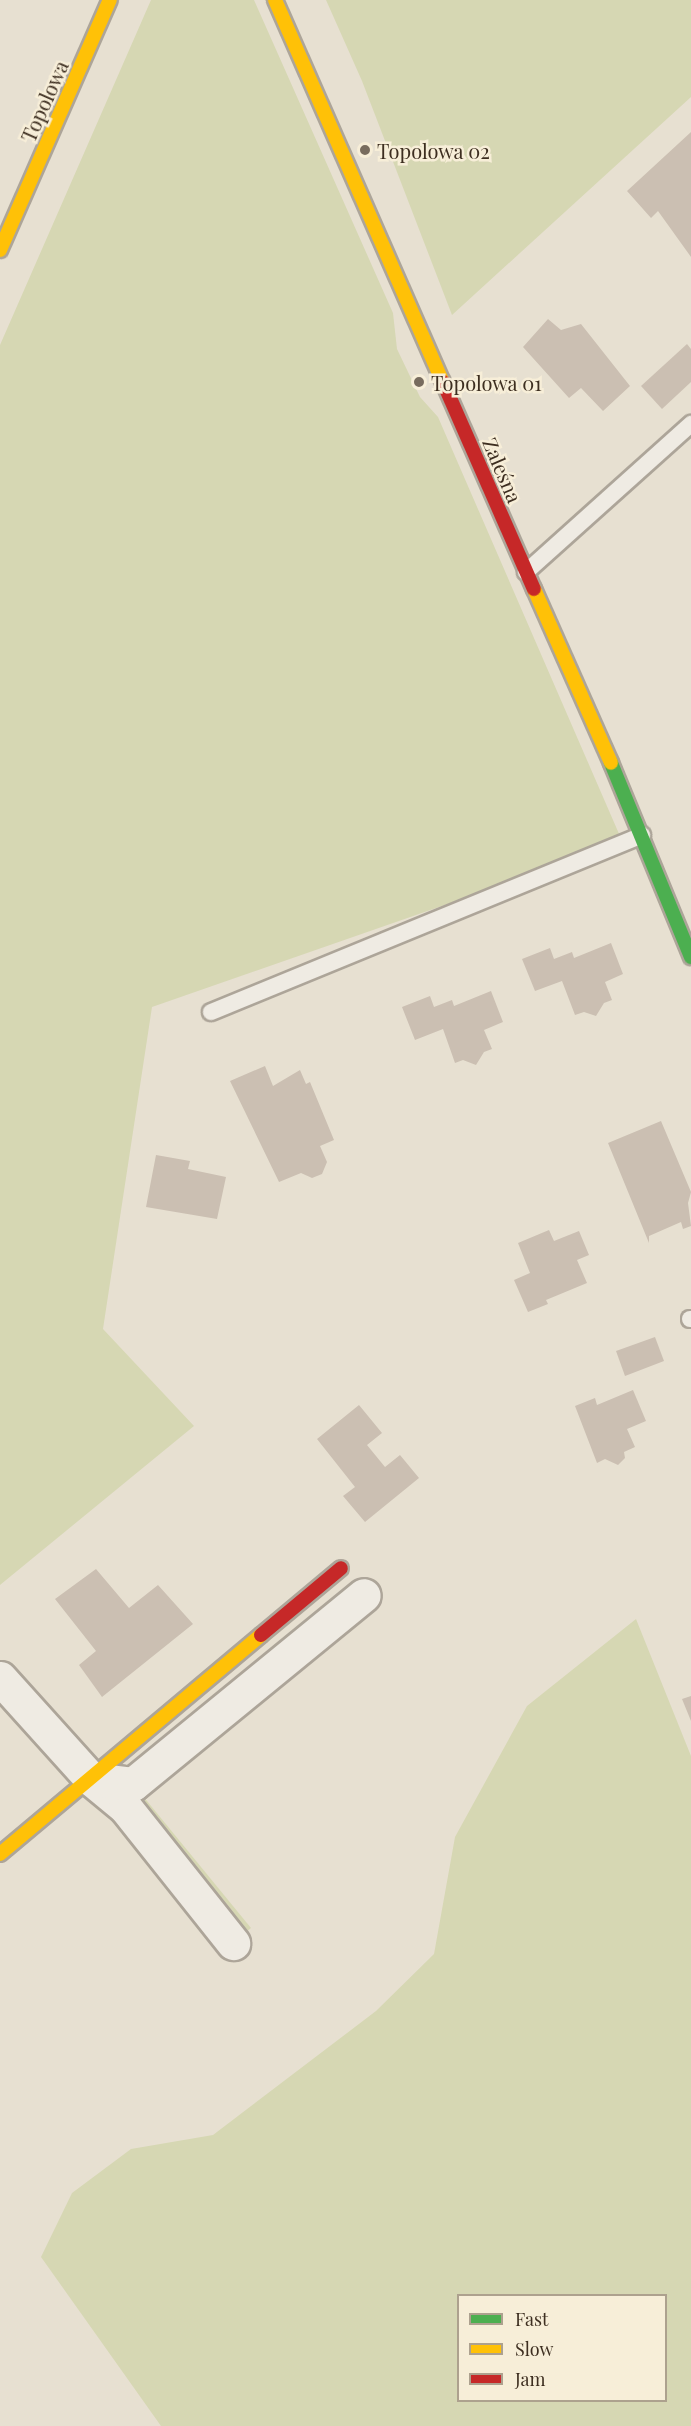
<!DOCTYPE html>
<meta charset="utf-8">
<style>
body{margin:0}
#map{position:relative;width:691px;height:2426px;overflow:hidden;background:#e7e0d1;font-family:"Playfair Display",serif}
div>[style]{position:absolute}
.green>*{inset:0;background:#d6d7b3}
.building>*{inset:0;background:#cbbfb2}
.roads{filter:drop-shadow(2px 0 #ada599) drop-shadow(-2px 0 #ada599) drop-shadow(0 2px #ada599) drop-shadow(0 -2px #ada599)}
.lane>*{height:16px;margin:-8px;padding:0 8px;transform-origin:8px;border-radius:8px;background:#efebe3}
.street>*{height:33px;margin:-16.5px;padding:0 16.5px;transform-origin:16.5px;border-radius:16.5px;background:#efebe3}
.fast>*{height:14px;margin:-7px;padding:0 7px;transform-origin:7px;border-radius:7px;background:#4caf50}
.slow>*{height:14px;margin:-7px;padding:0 7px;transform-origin:7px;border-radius:7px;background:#ffc107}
.jam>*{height:14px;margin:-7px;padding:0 7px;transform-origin:7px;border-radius:7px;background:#c62828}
.dots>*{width:16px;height:16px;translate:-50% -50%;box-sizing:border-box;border:3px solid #f7eed8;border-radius:50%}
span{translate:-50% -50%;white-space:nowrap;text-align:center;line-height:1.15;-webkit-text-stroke:5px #f7eed8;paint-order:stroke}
.street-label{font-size:20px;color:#3d2e20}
.poi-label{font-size:20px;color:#3d2e20}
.left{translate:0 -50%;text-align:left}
.legend{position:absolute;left:457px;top:2294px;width:210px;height:108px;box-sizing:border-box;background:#f7eed8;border:2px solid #ada18e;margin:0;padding:8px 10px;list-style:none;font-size:18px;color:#3d2e20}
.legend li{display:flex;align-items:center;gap:12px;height:30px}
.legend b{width:30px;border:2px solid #ada18e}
</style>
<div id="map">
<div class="green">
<i style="clip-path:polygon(151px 0,254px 0,393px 313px,397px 349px,420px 397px,438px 417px,623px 843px,152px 1007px,103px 1329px,194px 1426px,0 1585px,0 345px)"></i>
<i style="clip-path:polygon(326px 0,691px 0,691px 97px,452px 315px,362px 81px)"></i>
<i style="clip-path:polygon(evenodd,636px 1619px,691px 1756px,691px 2426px,161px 2426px,41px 2257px,72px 2193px,131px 2149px,213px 2135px,376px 2011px,434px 1954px,455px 1837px,527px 1706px,636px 1619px,458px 2296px,666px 2296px,666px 2400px,458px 2400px,458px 2296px)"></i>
<i style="clip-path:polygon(133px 1784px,251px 1928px,233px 1943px,125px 1807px)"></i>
</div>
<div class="building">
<i style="clip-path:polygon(691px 132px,691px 257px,658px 211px,651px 218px,627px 191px)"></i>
<i style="clip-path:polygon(548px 319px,561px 330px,581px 324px,630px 386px,603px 411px,581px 388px,569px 398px,523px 347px)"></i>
<i style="clip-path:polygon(687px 344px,691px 349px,691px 382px,662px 409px,641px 386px)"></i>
<i style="clip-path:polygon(611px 943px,623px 974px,605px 982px,612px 1000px,604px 1003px,596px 1016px,584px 1012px,575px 1015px,562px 981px,535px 991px,522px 959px,550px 948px,554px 959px,572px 952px,574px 958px)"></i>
<i style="clip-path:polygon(491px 991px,503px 1022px,484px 1030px,492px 1049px,484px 1052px,476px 1065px,463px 1060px,455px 1063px,443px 1029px,415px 1040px,402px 1007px,430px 996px,434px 1007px,452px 1000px,454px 1006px)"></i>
<i style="clip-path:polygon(265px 1066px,273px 1086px,300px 1070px,306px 1084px,310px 1082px,334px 1140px,320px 1146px,327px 1162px,322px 1174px,312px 1178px,301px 1173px,279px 1182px,230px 1081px)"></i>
<i style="clip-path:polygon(661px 1121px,691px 1192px,688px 1203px,691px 1226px,683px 1229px,681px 1222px,649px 1236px,649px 1243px,608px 1143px)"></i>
<i style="clip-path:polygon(156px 1155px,190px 1161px,188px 1169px,226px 1177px,217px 1219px,146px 1207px)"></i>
<i style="clip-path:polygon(549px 1230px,554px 1241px,579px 1231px,589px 1255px,577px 1260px,587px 1283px,546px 1300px,548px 1304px,528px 1312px,514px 1280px,530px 1273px,518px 1243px)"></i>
<i style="clip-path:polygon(655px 1337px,664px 1361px,625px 1376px,616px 1351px)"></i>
<i style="clip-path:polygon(633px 1390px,646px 1421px,627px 1429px,635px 1447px,624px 1452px,625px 1458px,618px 1465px,605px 1459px,597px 1463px,575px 1406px,595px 1398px,597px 1405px)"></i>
<i style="clip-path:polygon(359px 1405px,382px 1433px,367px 1445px,385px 1467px,400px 1455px,419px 1478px,365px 1522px,343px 1496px,355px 1487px,317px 1439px)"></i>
<i style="clip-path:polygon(96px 1569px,129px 1608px,158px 1585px,193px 1624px,102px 1697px,79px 1665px,96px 1651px,55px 1599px)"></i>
<i style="clip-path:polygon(691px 1696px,691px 1721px,682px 1699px)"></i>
</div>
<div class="roads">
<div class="lane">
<i style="left:526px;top:572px;width:222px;rotate:-41.9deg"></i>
<i style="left:211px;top:1012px;width:466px;rotate:-22.3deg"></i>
<i style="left:690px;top:1319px;width:1px"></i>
</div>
<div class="street">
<i style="left:0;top:1678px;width:136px;rotate:48deg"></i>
<i style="left:91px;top:1779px;width:44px;rotate:39.5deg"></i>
<i style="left:125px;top:1807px;width:174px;rotate:51.5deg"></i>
<i style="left:91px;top:1779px;width:42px;rotate:6.8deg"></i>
<i style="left:133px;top:1784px;width:298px;rotate:-39.3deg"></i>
</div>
<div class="fast">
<i style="left:611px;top:763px;width:210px;rotate:67.6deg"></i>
</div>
<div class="slow">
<i style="left:275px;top:0;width:417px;rotate:66.3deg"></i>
<i style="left:0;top:250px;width:273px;rotate:-66.3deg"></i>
<i style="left:534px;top:589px;width:190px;rotate:66.1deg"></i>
<i style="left:0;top:1854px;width:341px;rotate:-40deg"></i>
</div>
<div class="jam">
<i style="left:443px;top:382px;width:226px;rotate:66.3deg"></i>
<i style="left:261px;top:1635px;width:104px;rotate:-39.9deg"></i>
</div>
</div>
<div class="dots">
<i style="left:365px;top:150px;background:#786c5e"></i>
<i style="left:419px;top:382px;background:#786c5e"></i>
</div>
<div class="street-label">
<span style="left:44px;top:101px;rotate:-66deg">Topolowa</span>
<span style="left:503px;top:470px;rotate:67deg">Zaleśna</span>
</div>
<div class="poi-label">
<span class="left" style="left:377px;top:150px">Topolowa 02</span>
<span class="left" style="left:431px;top:382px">Topolowa 01</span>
</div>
<ul class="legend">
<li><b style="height:8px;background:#4caf50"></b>Fast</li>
<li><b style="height:8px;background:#ffc107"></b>Slow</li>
<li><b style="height:8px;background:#c62828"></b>Jam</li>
</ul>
</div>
